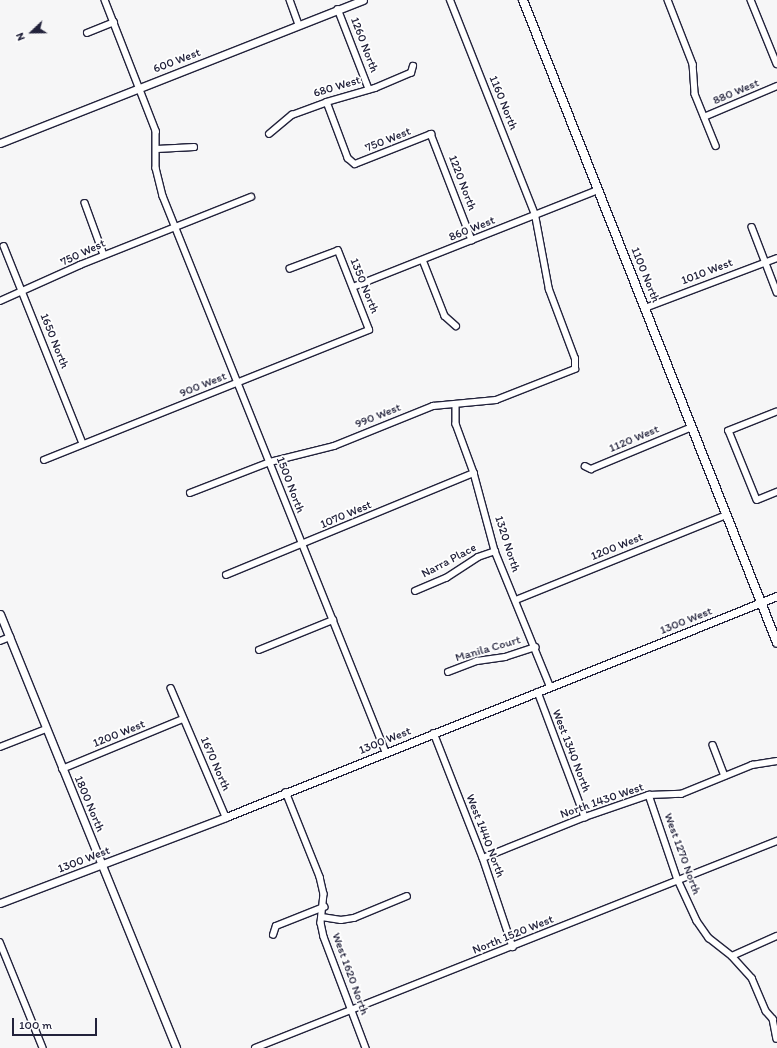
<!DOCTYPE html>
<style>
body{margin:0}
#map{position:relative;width:777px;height:1048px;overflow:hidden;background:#f6f6f7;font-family:Itim,sans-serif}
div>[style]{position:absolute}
.roads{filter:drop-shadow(1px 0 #22223b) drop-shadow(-1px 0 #22223b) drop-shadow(0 1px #22223b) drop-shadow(0 -1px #22223b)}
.minor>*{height:5.5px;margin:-2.75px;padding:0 2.75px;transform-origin:2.75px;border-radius:2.75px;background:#fff}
.tertiary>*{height:7px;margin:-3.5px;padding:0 3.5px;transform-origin:3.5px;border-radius:3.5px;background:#fff}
.secondary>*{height:8px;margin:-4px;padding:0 4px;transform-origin:4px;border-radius:4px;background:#fff}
span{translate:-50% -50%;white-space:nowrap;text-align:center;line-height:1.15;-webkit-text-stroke:3.5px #fff;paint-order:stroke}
.street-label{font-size:12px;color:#22223b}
.north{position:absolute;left:12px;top:12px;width:40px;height:40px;-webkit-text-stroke:3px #fff;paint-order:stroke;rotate:248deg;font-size:11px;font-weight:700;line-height:16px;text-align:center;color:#22223b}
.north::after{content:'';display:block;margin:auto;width:14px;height:18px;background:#22223b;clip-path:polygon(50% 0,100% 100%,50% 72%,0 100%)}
.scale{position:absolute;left:12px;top:1018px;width:85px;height:18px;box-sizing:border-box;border:2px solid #22223b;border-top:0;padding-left:5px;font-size:12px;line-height:14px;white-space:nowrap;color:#22223b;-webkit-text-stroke:3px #fff;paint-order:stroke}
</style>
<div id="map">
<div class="roads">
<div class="minor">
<i style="left:105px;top:0;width:141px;rotate:68.7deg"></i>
<i style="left:156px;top:131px;width:37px;rotate:90deg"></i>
<i style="left:156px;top:168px;width:29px;rotate:76deg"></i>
<i style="left:163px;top:196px;width:599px;rotate:68.15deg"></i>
<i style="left:290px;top:0;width:27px;rotate:70deg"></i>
<i style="left:668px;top:0;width:69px;rotate:68.7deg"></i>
<i style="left:693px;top:64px;width:30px;rotate:86deg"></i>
<i style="left:695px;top:94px;width:56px;rotate:68deg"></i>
<i style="left:751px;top:0;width:69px;rotate:67.9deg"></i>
<i style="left:338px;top:9px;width:86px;rotate:68.8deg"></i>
<i style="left:87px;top:33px;width:29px;rotate:-22deg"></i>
<i style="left:327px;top:102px;width:60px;rotate:69.4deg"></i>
<i style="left:348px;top:158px;width:9px;rotate:41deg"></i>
<i style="left:355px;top:164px;width:82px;rotate:-21.5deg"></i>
<i style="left:431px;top:134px;width:114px;rotate:68.9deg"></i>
<i style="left:704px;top:117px;width:79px;rotate:-23deg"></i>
<i style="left:269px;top:134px;width:30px;rotate:-40deg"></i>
<i style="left:292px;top:115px;width:37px;rotate:-20deg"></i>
<i style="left:327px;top:102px;width:50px;rotate:-16.3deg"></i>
<i style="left:375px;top:88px;width:39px;rotate:-23deg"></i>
<i style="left:411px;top:73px;width:7px;rotate:-74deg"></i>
<i style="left:157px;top:149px;width:37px;rotate:-3deg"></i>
<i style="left:85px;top:203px;width:55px;rotate:69.9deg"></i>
<i style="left:752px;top:227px;width:70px;rotate:69deg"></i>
<i style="left:4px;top:246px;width:213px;rotate:68.2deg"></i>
<i style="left:423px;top:260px;width:60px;rotate:68.6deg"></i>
<i style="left:445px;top:316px;width:15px;rotate:42deg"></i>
<i style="left:353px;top:287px;width:264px;rotate:-21.6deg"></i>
<i style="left:0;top:301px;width:88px;rotate:-24.2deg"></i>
<i style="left:80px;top:265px;width:184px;rotate:-21.7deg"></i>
<i style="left:645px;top:308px;width:141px;rotate:-20.7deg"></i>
<i style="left:456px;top:405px;width:19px;rotate:90deg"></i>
<i style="left:456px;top:424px;width:52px;rotate:69.8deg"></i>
<i style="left:474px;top:473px;width:81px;rotate:74.9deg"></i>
<i style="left:495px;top:551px;width:146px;rotate:67.8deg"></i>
<i style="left:777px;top:412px;width:52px;rotate:158.4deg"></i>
<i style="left:729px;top:431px;width:74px;rotate:67.9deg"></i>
<i style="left:757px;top:500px;width:22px;rotate:-22deg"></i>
<i style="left:44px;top:460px;width:350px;rotate:-21.8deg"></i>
<i style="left:369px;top:330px;width:85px;rotate:-111.4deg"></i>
<i style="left:338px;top:251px;width:51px;rotate:159.4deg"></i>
<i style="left:585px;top:466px;width:7px;rotate:27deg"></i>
<i style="left:591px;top:469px;width:109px;rotate:-22.6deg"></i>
<i style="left:190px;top:493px;width:86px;rotate:-21.2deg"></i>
<i style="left:270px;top:462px;width:66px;rotate:-14deg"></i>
<i style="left:334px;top:446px;width:107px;rotate:-22deg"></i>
<i style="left:433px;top:406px;width:63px;rotate:-5.4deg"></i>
<i style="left:496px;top:400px;width:85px;rotate:-21.4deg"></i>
<i style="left:575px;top:369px;width:10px;rotate:-90deg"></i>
<i style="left:575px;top:359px;width:74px;rotate:-110.6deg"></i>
<i style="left:549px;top:290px;width:76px;rotate:-100.6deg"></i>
<i style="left:535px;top:215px;width:231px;rotate:-111.6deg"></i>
<i style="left:226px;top:575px;width:268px;rotate:-22.4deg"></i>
<i style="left:415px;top:591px;width:34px;rotate:-23deg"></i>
<i style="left:446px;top:578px;width:38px;rotate:-33deg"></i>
<i style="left:478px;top:557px;width:18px;rotate:-19deg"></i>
<i style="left:516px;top:600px;width:227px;rotate:-22deg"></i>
<i style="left:0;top:641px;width:11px;rotate:-22deg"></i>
<i style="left:259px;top:650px;width:80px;rotate:-22.1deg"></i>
<i style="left:448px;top:672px;width:31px;rotate:-21deg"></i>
<i style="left:477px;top:661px;width:28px;rotate:-8deg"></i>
<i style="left:505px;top:657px;width:32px;rotate:-18deg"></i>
<i style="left:171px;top:688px;width:140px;rotate:66.9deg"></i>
<i style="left:538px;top:692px;width:134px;rotate:69.4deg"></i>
<i style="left:434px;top:733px;width:134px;rotate:68.6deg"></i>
<i style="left:483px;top:858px;width:94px;rotate:71.4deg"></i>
<i style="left:713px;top:745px;width:33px;rotate:69deg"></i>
<i style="left:0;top:747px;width:49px;rotate:-21.4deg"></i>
<i style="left:62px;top:769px;width:131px;rotate:-22.5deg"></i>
<i style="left:286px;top:792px;width:92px;rotate:68.2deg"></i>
<i style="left:320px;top:877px;width:17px;rotate:77deg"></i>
<i style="left:324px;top:894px;width:29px;rotate:96deg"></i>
<i style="left:321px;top:923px;width:14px;rotate:78deg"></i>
<i style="left:324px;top:937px;width:119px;rotate:69.3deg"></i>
<i style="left:649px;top:795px;width:90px;rotate:71.2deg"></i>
<i style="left:678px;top:880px;width:45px;rotate:65.1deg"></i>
<i style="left:697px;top:921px;width:21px;rotate:55deg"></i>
<i style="left:709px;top:938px;width:29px;rotate:38deg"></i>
<i style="left:732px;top:956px;width:30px;rotate:48deg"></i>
<i style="left:752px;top:978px;width:36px;rotate:67deg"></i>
<i style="left:766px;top:1011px;width:11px;rotate:49deg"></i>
<i style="left:773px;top:1019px;width:20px;rotate:79deg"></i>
<i style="left:483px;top:858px;width:110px;rotate:-21.9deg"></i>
<i style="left:585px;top:817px;width:68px;rotate:-19deg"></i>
<i style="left:649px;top:795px;width:32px;rotate:-2deg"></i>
<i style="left:681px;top:794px;width:77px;rotate:-22.2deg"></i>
<i style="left:752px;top:765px;width:25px;rotate:-9deg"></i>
<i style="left:322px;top:917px;width:19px;rotate:9deg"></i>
<i style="left:341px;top:920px;width:13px;rotate:-9deg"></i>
<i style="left:354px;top:918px;width:57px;rotate:-22.5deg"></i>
<i style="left:273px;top:935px;width:9px;rotate:-72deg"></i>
<i style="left:276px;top:926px;width:52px;rotate:-21.6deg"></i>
<i style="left:0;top:942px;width:114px;rotate:67.9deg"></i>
<i style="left:732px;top:956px;width:49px;rotate:-24deg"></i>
<i style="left:255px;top:1048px;width:562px;rotate:-21.63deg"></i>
</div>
<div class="tertiary">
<i style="left:0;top:143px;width:390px;rotate:-21.5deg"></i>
<i style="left:0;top:614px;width:468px;rotate:67.9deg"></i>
<i style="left:0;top:903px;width:242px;rotate:-20.8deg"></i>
<i style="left:226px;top:817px;width:594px;rotate:-21.86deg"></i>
</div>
<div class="secondary">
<i style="left:523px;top:0;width:691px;rotate:68.44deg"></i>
</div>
</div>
<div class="street-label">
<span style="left:364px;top:45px;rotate:69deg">1260 North</span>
<span style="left:177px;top:61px;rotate:-21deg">600 West</span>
<span style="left:337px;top:87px;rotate:-17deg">680 West</span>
<span style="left:736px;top:92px;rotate:-23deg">880 West</span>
<span style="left:503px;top:103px;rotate:68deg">1160 North</span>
<span style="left:388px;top:140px;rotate:-22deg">750 West</span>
<span style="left:462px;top:183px;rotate:69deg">1220 North</span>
<span style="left:472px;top:229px;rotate:-22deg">860 West</span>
<span style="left:83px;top:253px;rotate:-25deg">750 West</span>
<span style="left:707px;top:272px;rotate:-21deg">1010 West</span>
<span style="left:645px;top:275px;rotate:68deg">1100 North</span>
<span style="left:364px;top:286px;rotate:68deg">1350 North</span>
<span style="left:54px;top:341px;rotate:68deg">1650 North</span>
<span style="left:203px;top:385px;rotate:-22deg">900 West</span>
<span style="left:378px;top:416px;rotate:-22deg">990 West</span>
<span style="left:634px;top:439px;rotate:-23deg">1120 West</span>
<span style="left:290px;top:485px;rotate:69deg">1500 North</span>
<span style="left:346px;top:515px;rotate:-23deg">1070 West</span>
<span style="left:507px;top:544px;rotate:72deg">1320 North</span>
<span style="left:617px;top:547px;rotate:-22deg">1200 West</span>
<span style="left:449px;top:561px;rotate:-28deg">Narra Place</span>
<span style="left:686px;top:621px;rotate:-22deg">1300 West</span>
<span style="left:488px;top:649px;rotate:-16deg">Manila Court</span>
<span style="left:119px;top:734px;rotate:-22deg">1200 West</span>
<span style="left:385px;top:741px;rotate:-22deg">1300 West</span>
<span style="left:571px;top:751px;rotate:69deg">West 1340 North</span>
<span style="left:215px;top:764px;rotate:66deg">1670 North</span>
<span style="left:602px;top:801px;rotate:-19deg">North 1430 West</span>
<span style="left:89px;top:804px;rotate:67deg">1800 North</span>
<span style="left:485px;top:836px;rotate:69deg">West 1440 North</span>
<span style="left:682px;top:854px;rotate:70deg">West 1270 North</span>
<span style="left:84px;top:860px;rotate:-21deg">1300 West</span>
<span style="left:513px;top:935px;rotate:-22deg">North 1520 West</span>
<span style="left:350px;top:974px;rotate:70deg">West 1620 North</span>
</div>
<div class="north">N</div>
<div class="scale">100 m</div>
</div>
